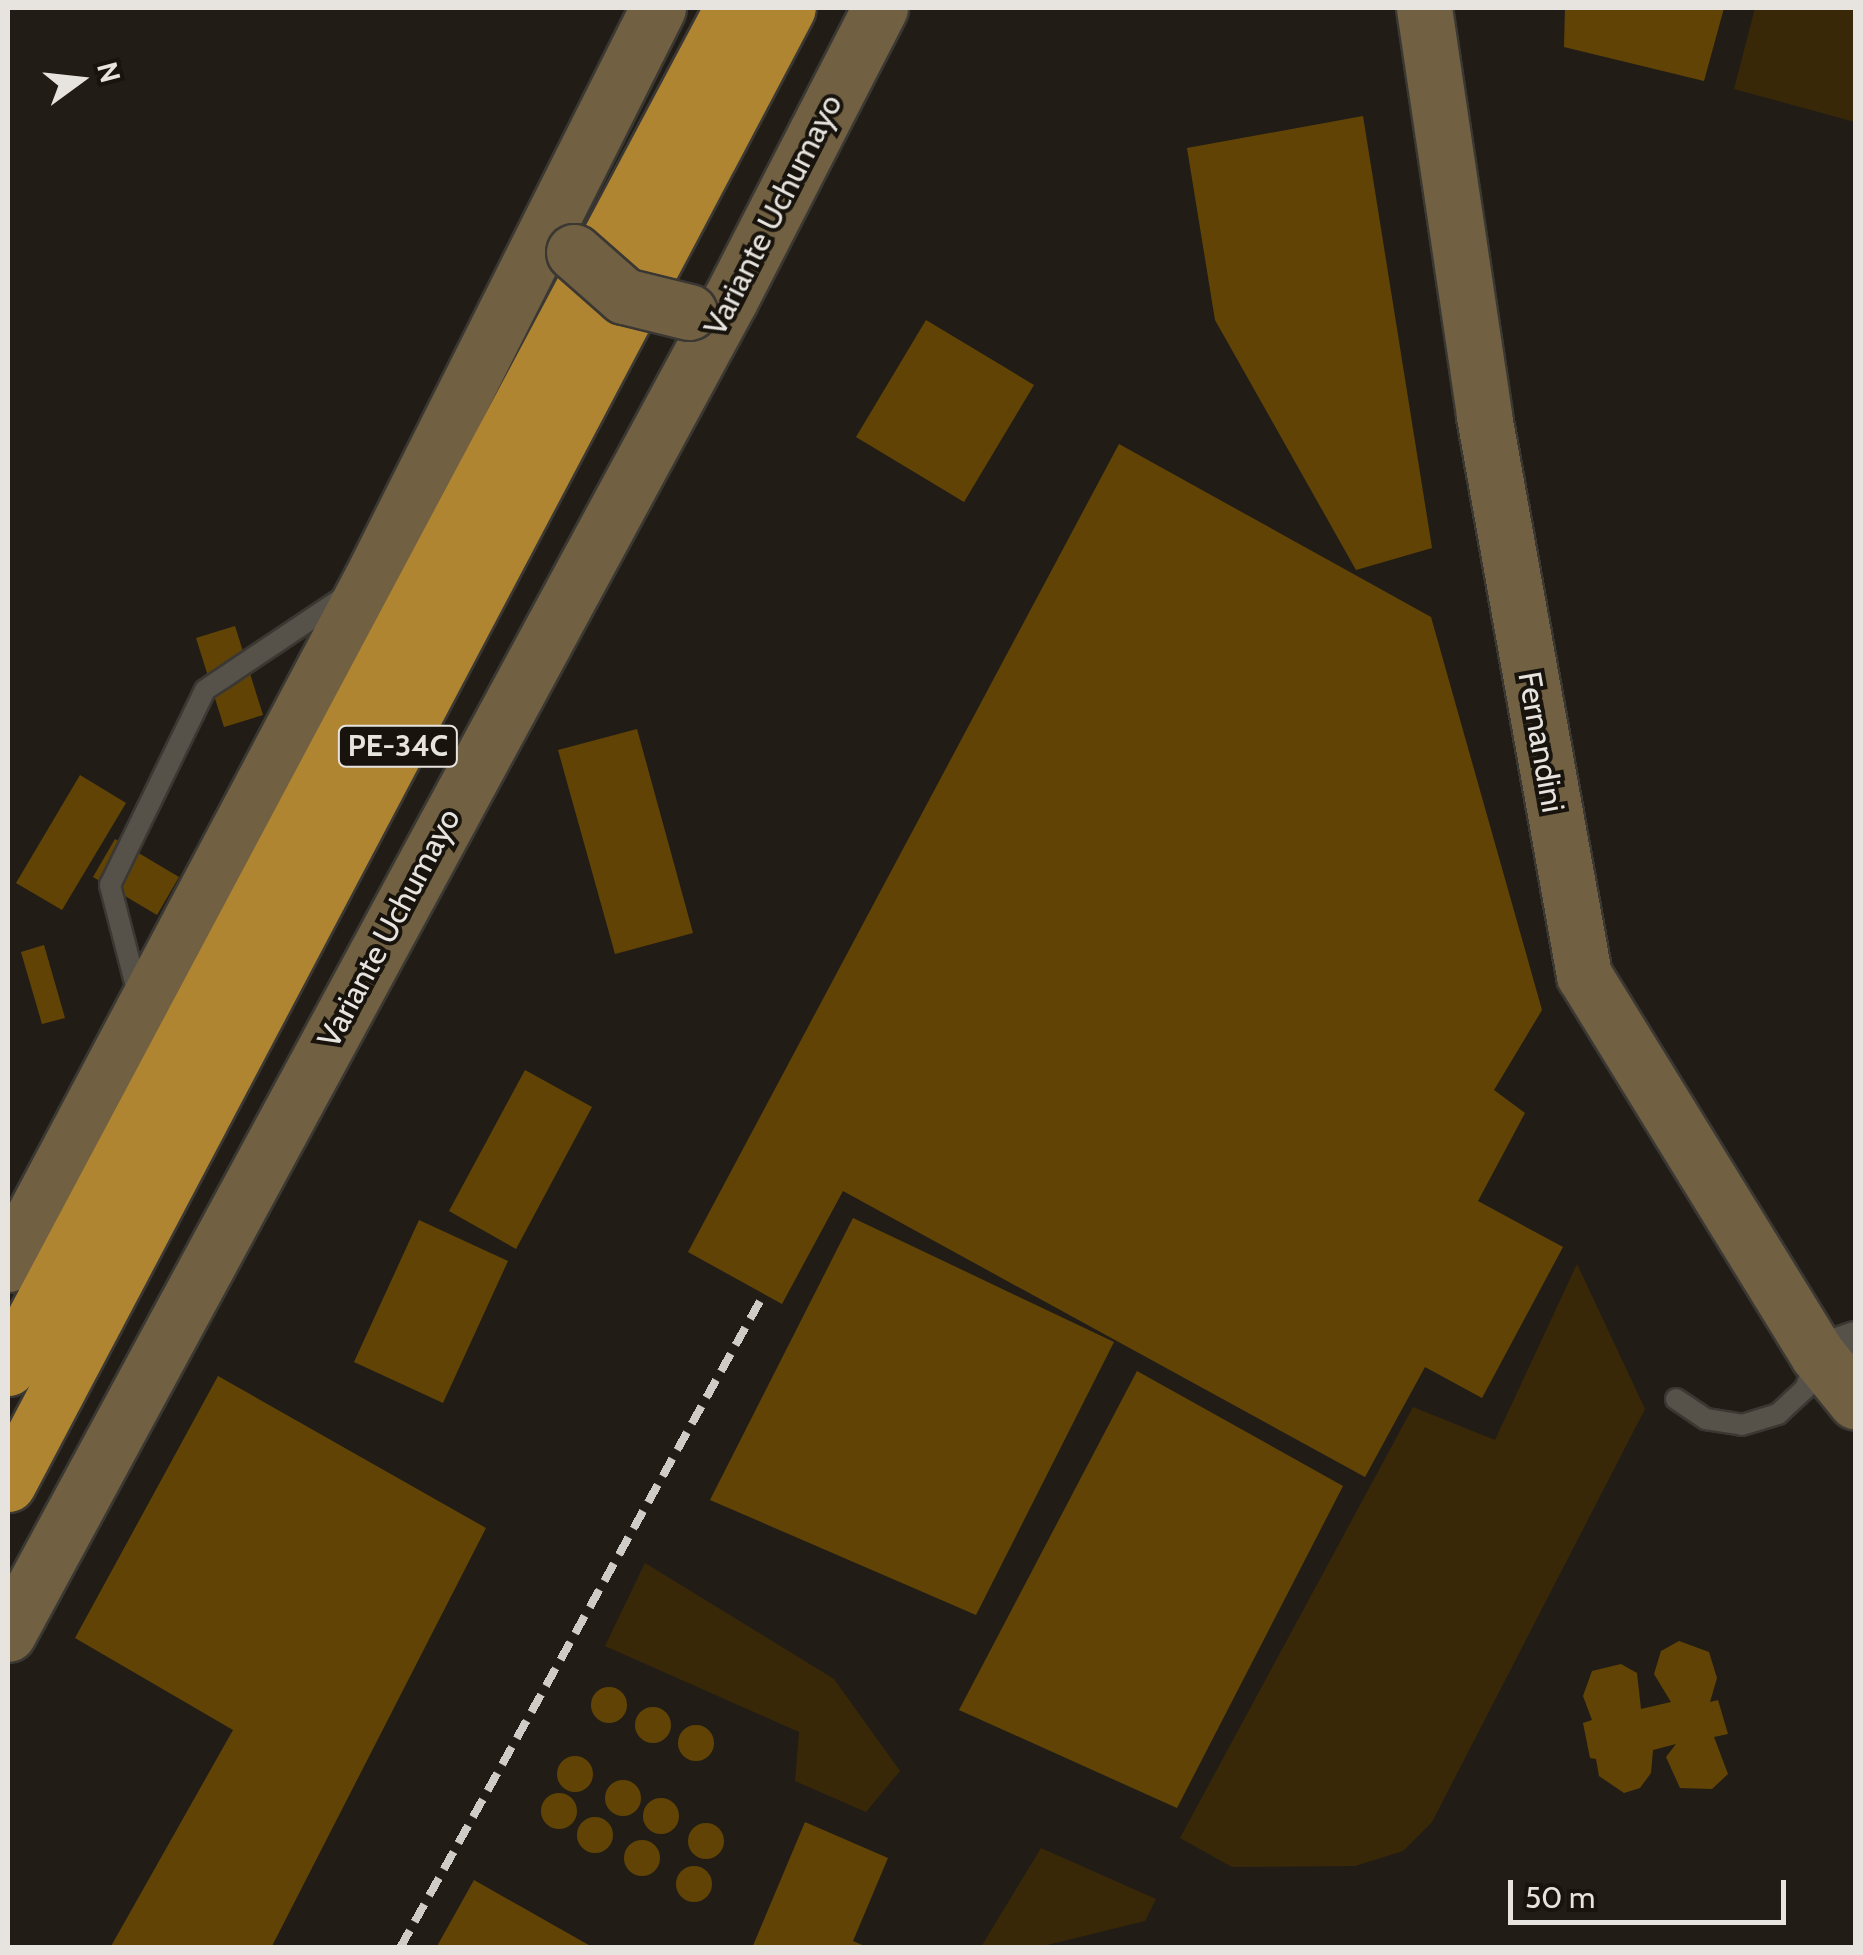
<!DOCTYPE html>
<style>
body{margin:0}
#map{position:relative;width:1863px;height:1955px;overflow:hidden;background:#211d16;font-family:Cabin,sans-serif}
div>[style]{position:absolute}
.green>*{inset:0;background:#392808}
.building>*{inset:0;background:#614405}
.round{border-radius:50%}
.roads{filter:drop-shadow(2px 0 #3b3833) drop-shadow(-2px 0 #3b3833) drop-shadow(0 2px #3b3833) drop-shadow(0 -2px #3b3833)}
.lane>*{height:20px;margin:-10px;padding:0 10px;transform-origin:10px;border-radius:10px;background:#565149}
.street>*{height:40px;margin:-20px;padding:0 20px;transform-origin:20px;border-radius:20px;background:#565149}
.secondary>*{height:55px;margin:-27.5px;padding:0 27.5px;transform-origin:27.5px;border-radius:27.5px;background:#716142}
.highway>*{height:55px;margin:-27.5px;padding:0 27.5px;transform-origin:27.5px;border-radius:27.5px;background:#b08531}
.rail>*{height:8px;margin-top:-4px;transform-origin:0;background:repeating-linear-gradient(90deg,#cfccc7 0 20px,transparent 0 30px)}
.bridges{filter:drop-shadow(2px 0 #3b3833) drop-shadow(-2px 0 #3b3833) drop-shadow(0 2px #3b3833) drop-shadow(0 -2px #3b3833)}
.secondary-bridge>*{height:55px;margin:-27.5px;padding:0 27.5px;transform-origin:27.5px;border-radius:27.5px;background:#716142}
span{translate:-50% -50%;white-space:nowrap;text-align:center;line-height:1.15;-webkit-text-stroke:8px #18140d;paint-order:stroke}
.shield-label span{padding:2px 8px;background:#18140d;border:2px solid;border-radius:8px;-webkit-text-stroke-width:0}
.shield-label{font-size:30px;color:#e7e4df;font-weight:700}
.street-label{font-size:32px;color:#e7e4df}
.frame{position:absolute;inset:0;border:10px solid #e7e4df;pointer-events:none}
.north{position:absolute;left:30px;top:30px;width:100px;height:100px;-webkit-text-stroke:8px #18140d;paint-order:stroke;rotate:75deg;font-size:28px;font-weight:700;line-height:40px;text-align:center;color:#e7e4df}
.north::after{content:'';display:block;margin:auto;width:35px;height:45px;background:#e7e4df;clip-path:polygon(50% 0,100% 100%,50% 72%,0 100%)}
.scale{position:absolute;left:1508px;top:1880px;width:278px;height:45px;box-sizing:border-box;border:5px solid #e7e4df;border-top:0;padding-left:12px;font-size:30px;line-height:35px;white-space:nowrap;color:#e7e4df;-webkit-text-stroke:8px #18140d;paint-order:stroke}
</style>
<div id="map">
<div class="green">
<i style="clip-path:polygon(1755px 8px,1855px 8px,1855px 122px,1734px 89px)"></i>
<i style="clip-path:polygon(1577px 1264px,1645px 1409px,1432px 1822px,1403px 1851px,1355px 1866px,1232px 1867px,1180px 1838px,1413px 1407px,1495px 1440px)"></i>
<i style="clip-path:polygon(645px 1563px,834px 1679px,900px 1771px,866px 1812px,795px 1781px,799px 1732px,605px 1646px)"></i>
<i style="clip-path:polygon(1041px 1848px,1156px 1899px,1145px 1921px,1039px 1947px,981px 1947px)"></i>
</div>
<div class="building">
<i style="clip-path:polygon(1565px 8px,1724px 8px,1704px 81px,1564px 47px)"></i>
<i style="clip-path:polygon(1363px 116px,1432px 548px,1356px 570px,1215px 320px,1187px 148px)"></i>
<i style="clip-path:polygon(926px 320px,1034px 385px,964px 502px,856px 437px)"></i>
<i style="clip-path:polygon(1119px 444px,1431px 617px,1542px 1010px,1494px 1090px,1525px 1113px,1478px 1201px,1563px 1247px,1482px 1398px,1425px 1367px,1365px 1477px,843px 1191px,782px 1304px,688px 1252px)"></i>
<i style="clip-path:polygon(235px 626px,263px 715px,224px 727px,196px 638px)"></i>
<i style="clip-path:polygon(637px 729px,693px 933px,615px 954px,558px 750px)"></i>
<i style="clip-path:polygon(80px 775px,126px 803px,62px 910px,16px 883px)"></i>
<i style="clip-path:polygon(115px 839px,179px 877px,157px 915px,93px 877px)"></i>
<i style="clip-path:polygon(44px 945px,65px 1018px,42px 1024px,21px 952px)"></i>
<i style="clip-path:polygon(525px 1070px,592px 1107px,516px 1249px,449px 1211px)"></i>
<i style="clip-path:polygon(853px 1218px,1114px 1342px,976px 1615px,710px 1500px)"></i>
<i style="clip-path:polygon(419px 1220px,508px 1261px,443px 1403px,354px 1362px)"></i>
<i style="clip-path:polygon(1137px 1371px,1343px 1486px,1177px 1808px,959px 1710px)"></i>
<i style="clip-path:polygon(218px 1376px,486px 1528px,271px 1948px,110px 1948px,233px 1730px,75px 1638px)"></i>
<i style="clip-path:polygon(1679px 1641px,1709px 1652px,1717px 1678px,1710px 1702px,1718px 1700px,1728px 1734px,1714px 1737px,1728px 1774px,1712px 1789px,1680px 1788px,1666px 1757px,1676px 1744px,1653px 1750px,1651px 1773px,1640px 1788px,1624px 1793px,1599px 1776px,1596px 1759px,1590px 1758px,1583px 1723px,1592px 1720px,1583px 1696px,1592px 1671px,1621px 1664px,1637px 1673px,1641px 1709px,1671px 1702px,1654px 1674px,1661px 1651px)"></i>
<i class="round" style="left:591px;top:1687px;width:36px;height:36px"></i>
<i class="round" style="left:635px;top:1707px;width:36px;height:36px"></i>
<i class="round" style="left:678px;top:1725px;width:36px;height:36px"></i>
<i class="round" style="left:557px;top:1756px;width:36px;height:36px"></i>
<i class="round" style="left:605px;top:1780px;width:36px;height:36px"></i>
<i class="round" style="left:541px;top:1793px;width:36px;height:36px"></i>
<i class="round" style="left:643px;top:1798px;width:36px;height:36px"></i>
<i class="round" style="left:577px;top:1817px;width:36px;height:36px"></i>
<i style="clip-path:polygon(805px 1822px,888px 1858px,853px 1941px,869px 1948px,752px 1948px)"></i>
<i class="round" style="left:688px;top:1823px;width:36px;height:36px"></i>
<i class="round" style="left:624px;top:1840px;width:36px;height:36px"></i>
<i class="round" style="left:676px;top:1866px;width:36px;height:36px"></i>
<i style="clip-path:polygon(474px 1880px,594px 1948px,436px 1948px)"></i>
</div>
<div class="roads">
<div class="lane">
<i style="left:139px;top:998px;width:117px;rotate:-104.4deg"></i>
<i style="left:110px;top:885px;width:217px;rotate:-64deg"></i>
<i style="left:205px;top:690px;width:167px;rotate:-33.8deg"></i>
<i style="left:1676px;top:1399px;width:36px;rotate:34deg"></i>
<i style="left:1706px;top:1419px;width:36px;rotate:9deg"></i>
<i style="left:1742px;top:1425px;width:38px;rotate:-17deg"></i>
<i style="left:1778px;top:1414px;width:37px;rotate:-43deg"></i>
<i style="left:1805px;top:1389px;width:30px;rotate:-69deg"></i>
</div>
<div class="street">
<i style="left:1818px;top:1355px;width:40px;rotate:-18.9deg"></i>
</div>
<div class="secondary">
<i style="left:1424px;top:8px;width:412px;rotate:81.6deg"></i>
<i style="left:1484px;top:416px;width:568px;rotate:79.86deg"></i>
<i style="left:1584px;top:975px;width:446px;rotate:58.4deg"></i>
<i style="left:1818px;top:1355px;width:60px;rotate:51deg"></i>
<i style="left:8px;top:1264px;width:775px;rotate:-62.08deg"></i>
<i style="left:371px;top:579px;width:639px;rotate:-63.31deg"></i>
<i style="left:8px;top:1634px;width:1519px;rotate:-61.58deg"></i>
<i style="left:731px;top:298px;width:326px;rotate:-62.8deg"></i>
</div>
<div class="highway">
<i style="left:8px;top:1368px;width:1541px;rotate:-61.97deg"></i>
<i style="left:8px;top:1484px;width:1669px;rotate:-62.15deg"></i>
</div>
</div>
<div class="rail">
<i style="left:400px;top:1948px;width:748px;rotate:-60.9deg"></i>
</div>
<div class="bridges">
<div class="secondary-bridge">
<i style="left:574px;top:252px;width:67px;rotate:41.3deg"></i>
<i style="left:624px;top:296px;width:67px;rotate:13.8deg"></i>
</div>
</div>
<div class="shield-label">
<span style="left:398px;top:746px">PE-34C</span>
</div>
<div class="street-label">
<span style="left:773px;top:215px;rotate:-63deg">Variante Uchumayo</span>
<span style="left:1541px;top:742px;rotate:80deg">Fernandini</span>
<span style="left:389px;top:928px;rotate:-62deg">Variante Uchumayo</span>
</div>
<div class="frame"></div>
<div class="north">N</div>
<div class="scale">50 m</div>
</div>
